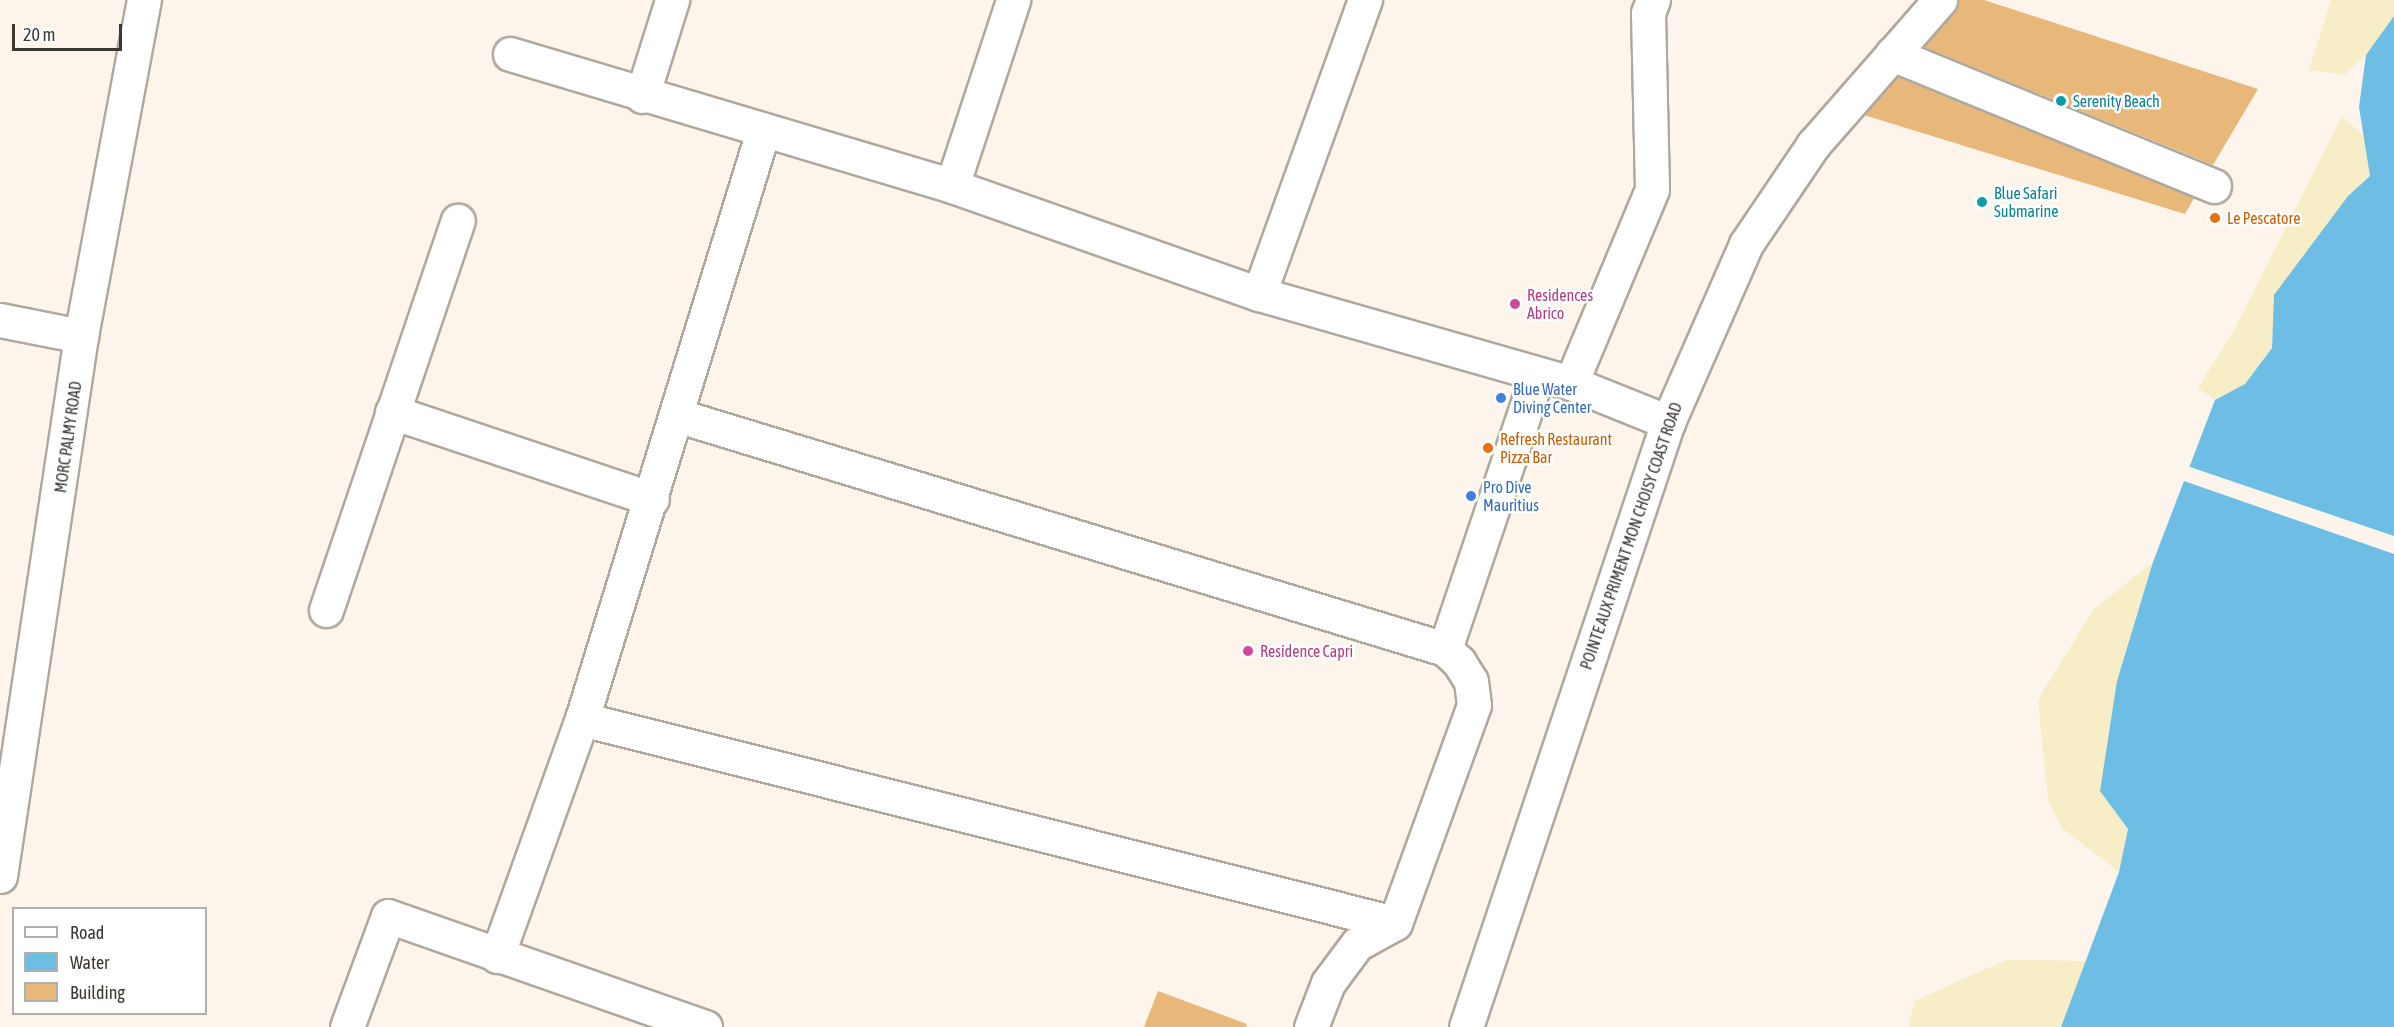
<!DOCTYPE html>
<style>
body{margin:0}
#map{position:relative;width:2394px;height:1027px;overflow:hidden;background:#fdf5eb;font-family:"Asap Condensed",sans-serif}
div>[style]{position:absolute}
.sand>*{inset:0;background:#f7edc7}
.water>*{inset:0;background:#6ebde4}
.pier>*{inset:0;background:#fdf5eb}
.building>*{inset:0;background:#e7b87a}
.roads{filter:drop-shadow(2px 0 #afa89f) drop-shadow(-2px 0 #afa89f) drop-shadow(0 2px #afa89f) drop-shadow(0 -2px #afa89f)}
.minor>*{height:33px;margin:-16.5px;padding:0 16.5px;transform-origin:16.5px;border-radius:16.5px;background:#fff}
.major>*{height:33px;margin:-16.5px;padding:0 16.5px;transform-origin:16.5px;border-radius:16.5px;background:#fff}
.dots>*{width:16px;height:16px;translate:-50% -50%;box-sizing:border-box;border:3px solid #fff;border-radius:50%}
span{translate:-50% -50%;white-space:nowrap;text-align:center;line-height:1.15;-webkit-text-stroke:5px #fff;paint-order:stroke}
.culture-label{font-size:16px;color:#0d838f}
.left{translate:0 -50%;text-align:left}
.food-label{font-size:16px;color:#c56008}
.hotel-label{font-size:16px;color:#b23c85}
.shop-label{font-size:16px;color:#366cbe}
.street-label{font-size:16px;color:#3b3834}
.legend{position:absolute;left:12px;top:907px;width:195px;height:108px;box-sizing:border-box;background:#fff;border:2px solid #b1afae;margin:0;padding:8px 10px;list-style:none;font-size:18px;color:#3b3834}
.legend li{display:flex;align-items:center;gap:12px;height:30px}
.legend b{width:30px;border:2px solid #b1afae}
.scale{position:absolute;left:12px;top:24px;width:110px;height:27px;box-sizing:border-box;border:3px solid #3b3834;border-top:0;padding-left:8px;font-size:18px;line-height:21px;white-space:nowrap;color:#3b3834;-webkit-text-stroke:4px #fff;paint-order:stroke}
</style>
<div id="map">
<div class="sand">
<i style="clip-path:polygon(2331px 0,2394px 0,2394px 16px,2366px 55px,2344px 75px,2309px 70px)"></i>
<i style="clip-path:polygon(2342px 116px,2368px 140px,2370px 176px,2348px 196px,2275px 295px,2272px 347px,2245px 384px,2215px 400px,2198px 388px,2234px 330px)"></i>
<i style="clip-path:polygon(2153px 562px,2117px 681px,2128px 829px,2119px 872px,2062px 828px,2048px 800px,2038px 700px,2093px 610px)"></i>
<i style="clip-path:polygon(2006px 960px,2086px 961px,2061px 1027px,1909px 1027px,1914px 1001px)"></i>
</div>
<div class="water">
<i style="clip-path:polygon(2394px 16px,2394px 1027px,2061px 1027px,2119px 872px,2128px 829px,2100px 791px,2117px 681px,2153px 562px,2215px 400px,2245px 384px,2272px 348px,2274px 295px,2348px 196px,2370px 176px,2359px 107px,2366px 55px)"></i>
</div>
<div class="pier">
<i style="clip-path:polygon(2187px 466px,2394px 536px,2394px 554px,2181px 480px)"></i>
</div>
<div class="building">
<i style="clip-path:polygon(1958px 0,1984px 0,2258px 89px,2213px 165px,1924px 47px)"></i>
<i style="clip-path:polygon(1898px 77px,2194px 198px,2185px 214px,1864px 115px)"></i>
<i style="clip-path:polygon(1158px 991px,1247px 1024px,1246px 1027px,1144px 1027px)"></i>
</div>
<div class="roads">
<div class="minor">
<i style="left:510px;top:54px;width:461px;rotate:16.6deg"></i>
<i style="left:952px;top:186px;width:325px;rotate:19.4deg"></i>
<i style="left:1259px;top:294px;width:324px;rotate:15.9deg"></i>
<i style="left:1571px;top:383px;width:105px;rotate:21.9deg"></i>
<i style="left:1892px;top:54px;width:348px;rotate:22.3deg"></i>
<i style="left:642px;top:96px;width:101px;rotate:-72.6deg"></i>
<i style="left:952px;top:186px;width:196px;rotate:-71.8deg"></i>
<i style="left:1259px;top:294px;width:313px;rotate:-70.2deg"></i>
<i style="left:0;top:320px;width:83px;rotate:11.2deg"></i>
<i style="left:1571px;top:383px;width:210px;rotate:-67.3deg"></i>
<i style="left:1652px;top:189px;width:176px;rotate:-91.3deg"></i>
<i style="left:1648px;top:13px;width:14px;rotate:-69deg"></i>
<i style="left:392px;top:412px;width:274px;rotate:18.5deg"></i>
<i style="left:679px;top:416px;width:801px;rotate:16.92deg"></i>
<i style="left:1445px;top:649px;width:19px;rotate:43deg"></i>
<i style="left:1459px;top:662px;width:22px;rotate:58deg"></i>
<i style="left:1471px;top:681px;width:24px;rotate:83deg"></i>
<i style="left:1474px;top:705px;width:232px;rotate:109.9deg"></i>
<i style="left:1395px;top:923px;width:43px;rotate:151.1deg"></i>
<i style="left:1357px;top:944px;width:49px;rotate:126.6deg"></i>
<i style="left:1328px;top:983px;width:47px;rotate:111.1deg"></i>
<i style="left:326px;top:610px;width:411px;rotate:-71.3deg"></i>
<i style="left:1445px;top:649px;width:288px;rotate:-71.4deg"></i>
<i style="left:582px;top:719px;width:838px;rotate:14.09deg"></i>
<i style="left:0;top:876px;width:546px;rotate:-81.47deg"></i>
<i style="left:81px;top:336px;width:342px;rotate:-79.4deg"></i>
<i style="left:497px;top:956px;width:252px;rotate:-70.3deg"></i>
<i style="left:582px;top:719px;width:615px;rotate:-72.89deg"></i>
<i style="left:347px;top:1027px;width:118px;rotate:-69.7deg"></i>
<i style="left:388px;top:916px;width:336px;rotate:19.3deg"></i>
</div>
<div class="major">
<i style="left:1466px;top:1027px;width:638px;rotate:-71.54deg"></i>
<i style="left:1668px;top:422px;width:194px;rotate:-66.3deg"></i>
<i style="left:1746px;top:244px;width:120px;rotate:-55.9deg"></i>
<i style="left:1813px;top:145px;width:193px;rotate:-48.8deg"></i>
</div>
</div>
<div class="dots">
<i style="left:2061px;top:101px;background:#0f9aa8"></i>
<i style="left:1982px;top:202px;background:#0f9aa8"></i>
<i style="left:2215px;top:218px;background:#e8710a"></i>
<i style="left:1515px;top:304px;background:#d1479c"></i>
<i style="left:1501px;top:398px;background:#3f7fe0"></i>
<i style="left:1488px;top:448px;background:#e8710a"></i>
<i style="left:1471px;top:496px;background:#3f7fe0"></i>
<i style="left:1248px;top:651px;background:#d1479c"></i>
</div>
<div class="culture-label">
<span class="left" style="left:2073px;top:101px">Serenity Beach</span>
<span class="left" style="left:1994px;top:202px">Blue Safari<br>Submarine</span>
</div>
<div class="food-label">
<span class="left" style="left:2227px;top:218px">Le Pescatore</span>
<span class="left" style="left:1500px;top:448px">Refresh Restaurant<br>Pizza Bar</span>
</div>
<div class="hotel-label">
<span class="left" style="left:1527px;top:304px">Residences<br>Abrico</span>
<span class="left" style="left:1260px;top:651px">Residence Capri</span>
</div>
<div class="shop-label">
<span class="left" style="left:1513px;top:398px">Blue Water<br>Diving Center</span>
<span class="left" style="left:1483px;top:496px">Pro Dive<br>Mauritius</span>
</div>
<div class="street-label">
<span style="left:68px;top:437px;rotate:-82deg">MORC PALMY ROAD</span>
<span style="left:1631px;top:536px;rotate:-71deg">POINTE AUX PRIMENT MON CHOISY COAST ROAD</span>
</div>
<ul class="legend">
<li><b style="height:8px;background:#fff"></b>Road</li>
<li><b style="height:16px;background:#6ebde4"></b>Water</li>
<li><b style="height:16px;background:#e7b87a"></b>Building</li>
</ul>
<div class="scale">20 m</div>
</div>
